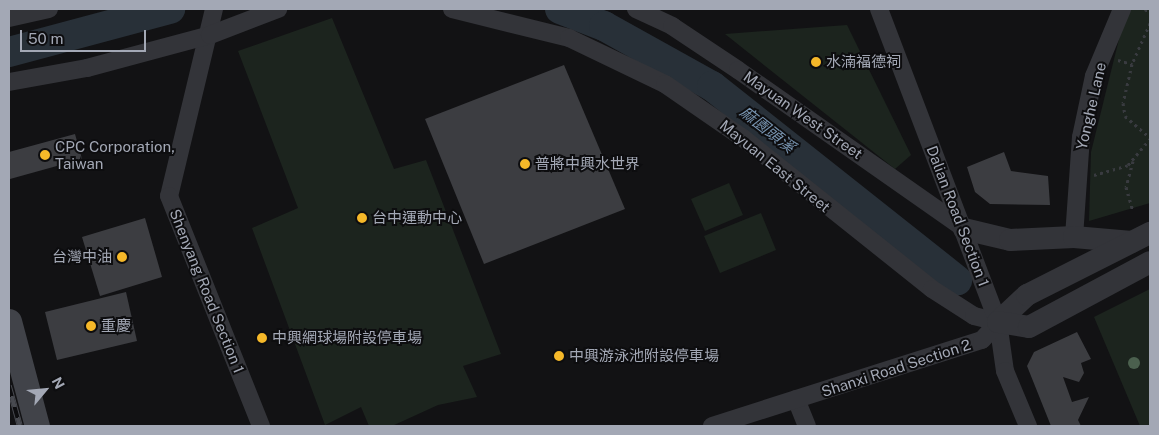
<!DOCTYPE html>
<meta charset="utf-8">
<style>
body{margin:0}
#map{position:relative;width:1159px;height:435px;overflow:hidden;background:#121214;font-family:"Public Sans","Noto Sans TC",sans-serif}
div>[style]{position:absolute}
.green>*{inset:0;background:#1c241e}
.river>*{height:30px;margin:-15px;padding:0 15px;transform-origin:15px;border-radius:15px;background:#283038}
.building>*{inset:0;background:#3c3d41}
.path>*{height:3px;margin-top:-1.5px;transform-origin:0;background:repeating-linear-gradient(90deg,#393b40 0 2.5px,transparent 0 6.5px)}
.minor>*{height:18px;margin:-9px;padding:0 9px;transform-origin:9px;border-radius:9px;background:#333439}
.tertiary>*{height:22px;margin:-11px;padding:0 11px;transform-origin:11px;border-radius:11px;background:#333439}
.secondary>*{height:25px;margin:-12.5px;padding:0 12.5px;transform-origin:12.5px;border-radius:12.5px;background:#414349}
.rail>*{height:5.5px;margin-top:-2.75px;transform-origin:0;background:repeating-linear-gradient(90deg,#0d0d0f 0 11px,#484a50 0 22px);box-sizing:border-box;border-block:1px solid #484a50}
.trees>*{width:12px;height:12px;margin:-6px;border-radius:50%;background:#4b604e}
.dots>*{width:14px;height:14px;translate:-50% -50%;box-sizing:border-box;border:2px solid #0d0d0f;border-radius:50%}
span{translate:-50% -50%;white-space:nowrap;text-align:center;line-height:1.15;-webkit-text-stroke:4px #0d0d0f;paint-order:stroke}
.poi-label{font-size:15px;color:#a3a8b5}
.left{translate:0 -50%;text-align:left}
.right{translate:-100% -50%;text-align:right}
.street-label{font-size:15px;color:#a3a8b5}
.water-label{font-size:16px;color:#7995b1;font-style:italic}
.frame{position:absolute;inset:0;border:10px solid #a3a8b5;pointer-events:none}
.north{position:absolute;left:20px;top:365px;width:50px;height:50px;-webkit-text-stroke:4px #0d0d0f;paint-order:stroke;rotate:62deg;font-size:14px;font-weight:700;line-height:20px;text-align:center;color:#a3a8b5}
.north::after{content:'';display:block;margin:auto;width:18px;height:22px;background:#a3a8b5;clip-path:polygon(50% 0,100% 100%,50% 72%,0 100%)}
.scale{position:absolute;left:20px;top:30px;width:126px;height:22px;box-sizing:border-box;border:2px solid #a3a8b5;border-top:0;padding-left:6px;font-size:15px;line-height:18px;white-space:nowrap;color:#a3a8b5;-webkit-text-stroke:4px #0d0d0f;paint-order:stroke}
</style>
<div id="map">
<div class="green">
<i style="clip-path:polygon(1131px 9px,1150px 9px,1150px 203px,1089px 221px,1091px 152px,1124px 19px)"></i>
<i style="clip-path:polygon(332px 18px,394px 169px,426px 160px,501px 354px,463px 366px,477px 397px,438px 405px,392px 426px,369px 426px,361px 407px,325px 425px,252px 228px,298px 208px,238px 51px)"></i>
<i style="clip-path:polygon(847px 25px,911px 155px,895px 169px,725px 34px)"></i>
<i style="clip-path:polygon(729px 183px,743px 215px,705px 231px,691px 199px)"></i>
<i style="clip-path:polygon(761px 213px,776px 250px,720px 273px,704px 236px)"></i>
<i style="clip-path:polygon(1150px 289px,1150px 426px,1140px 426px,1094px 317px)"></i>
</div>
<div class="river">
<i style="left:560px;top:9px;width:47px;rotate:21.1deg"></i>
<i style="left:604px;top:26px;width:124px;rotate:29.1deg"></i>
<i style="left:712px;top:86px;width:313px;rotate:38.4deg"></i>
<i style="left:9px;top:52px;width:167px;rotate:-15deg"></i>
</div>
<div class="building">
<i style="clip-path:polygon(564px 65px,625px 209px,484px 264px,425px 119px)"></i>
<i style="clip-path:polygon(75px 134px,82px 159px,10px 179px,9px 152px)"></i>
<i style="clip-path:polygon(1004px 152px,1011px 171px,1048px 176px,1050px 205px,990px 204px,975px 192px,967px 167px)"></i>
<i style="clip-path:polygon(145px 218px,162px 277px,100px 296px,82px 237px)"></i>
<i style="clip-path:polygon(126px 292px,137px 341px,57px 360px,45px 312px)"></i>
<i style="clip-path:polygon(1077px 332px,1091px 359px,1081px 363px,1084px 373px,1079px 382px,1063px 377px,1072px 402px,1089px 397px,1078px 420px,1081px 426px,1051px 426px,1027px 366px,1034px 352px)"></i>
</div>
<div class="path">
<i style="left:1145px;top:9px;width:6px;rotate:39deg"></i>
<i style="left:1150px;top:23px;width:45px;rotate:113.7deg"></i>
<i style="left:1132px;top:64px;width:40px;rotate:103deg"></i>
<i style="left:1123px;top:103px;width:13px;rotate:81deg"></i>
<i style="left:1125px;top:116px;width:33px;rotate:41deg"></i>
<i style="left:1118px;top:60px;width:15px;rotate:16deg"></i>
<i style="left:1133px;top:161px;width:27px;rotate:105deg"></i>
<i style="left:1126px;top:187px;width:25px;rotate:74deg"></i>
<i style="left:1094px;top:175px;width:35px;rotate:-16deg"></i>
<i style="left:1128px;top:165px;width:34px;rotate:-50deg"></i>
</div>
<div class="minor">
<i style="left:214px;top:9px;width:192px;rotate:103.5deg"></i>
<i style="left:169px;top:196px;width:248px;rotate:68.2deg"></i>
<i style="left:452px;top:9px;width:121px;rotate:13.9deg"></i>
<i style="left:569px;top:38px;width:106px;rotate:25.6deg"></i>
<i style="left:665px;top:84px;width:95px;rotate:34.7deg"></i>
<i style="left:743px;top:138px;width:242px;rotate:38.6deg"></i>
<i style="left:932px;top:289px;width:50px;rotate:32.7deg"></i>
<i style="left:974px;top:316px;width:25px;rotate:14deg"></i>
<i style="left:636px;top:9px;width:40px;rotate:25deg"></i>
<i style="left:672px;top:26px;width:79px;rotate:33.7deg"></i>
<i style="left:738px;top:70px;width:276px;rotate:35deg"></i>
<i style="left:879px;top:9px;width:335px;rotate:69.2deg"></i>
<i style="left:998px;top:322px;width:49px;rotate:81.9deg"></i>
<i style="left:1005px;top:371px;width:60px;rotate:67.3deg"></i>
<i style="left:9px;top:18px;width:41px;rotate:-12.7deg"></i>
<i style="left:9px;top:82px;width:79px;rotate:-10.2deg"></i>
<i style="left:87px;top:68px;width:127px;rotate:-15deg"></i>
<i style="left:210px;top:35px;width:73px;rotate:-20.9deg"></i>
<i style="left:1074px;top:237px;width:100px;rotate:-86deg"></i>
<i style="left:1081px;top:137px;width:62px;rotate:-78deg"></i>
<i style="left:1094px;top:76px;width:73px;rotate:-67.3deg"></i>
<i style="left:796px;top:399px;width:29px;rotate:68deg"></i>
<i style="left:712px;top:426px;width:283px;rotate:-17.7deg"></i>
<i style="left:982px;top:340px;width:24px;rotate:-48deg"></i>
</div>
<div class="tertiary">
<i style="left:964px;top:229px;width:47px;rotate:13.4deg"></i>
<i style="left:1010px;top:240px;width:64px;rotate:-2.7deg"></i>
<i style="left:1074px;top:237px;width:58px;rotate:4.9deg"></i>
<i style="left:998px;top:322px;width:40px;rotate:-43deg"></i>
<i style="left:1027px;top:295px;width:138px;rotate:-26.8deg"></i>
<i style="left:998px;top:322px;width:31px;rotate:9deg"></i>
<i style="left:1029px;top:327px;width:137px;rotate:-28.2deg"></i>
</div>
<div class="secondary">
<i style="left:9px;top:321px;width:109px;rotate:75.1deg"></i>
</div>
<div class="rail">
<i style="left:9px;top:386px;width:41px;rotate:74.6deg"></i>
</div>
<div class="trees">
<i style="left:1134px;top:363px"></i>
</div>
<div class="dots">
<i style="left:816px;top:62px;background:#f5b829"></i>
<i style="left:45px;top:155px;background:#f5b829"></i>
<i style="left:525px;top:164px;background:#f5b829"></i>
<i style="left:362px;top:218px;background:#f5b829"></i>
<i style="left:122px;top:257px;background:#f5b829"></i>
<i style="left:91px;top:326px;background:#f5b829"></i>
<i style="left:262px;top:338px;background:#f5b829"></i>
<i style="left:559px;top:356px;background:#f5b829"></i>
</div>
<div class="poi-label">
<span class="left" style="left:826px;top:62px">水湳福德祠</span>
<span class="left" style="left:55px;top:155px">CPC Corporation,<br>Taiwan</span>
<span class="left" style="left:535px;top:164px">普將中興水世界</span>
<span class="left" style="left:372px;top:218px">台中運動中心</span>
<span class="right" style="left:112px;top:257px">台灣中油</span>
<span class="left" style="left:101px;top:326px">重慶</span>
<span class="left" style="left:272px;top:338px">中興網球場附設停車場</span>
<span class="left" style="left:569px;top:356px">中興游泳池附設停車場</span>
</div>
<div class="street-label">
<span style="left:1091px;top:106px;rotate:-77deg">Yonghe Lane</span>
<span style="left:803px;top:115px;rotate:35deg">Mayuan West Street</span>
<span style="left:775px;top:166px;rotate:39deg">Mayuan East Street</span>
<span style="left:958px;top:216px;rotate:69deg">Dalian Road Section 1</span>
<span style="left:207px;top:291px;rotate:68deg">Shenyang Road Section 1</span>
<span style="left:896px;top:368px;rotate:-18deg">Shanxi Road Section 2</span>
</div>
<div class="water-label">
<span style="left:767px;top:130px;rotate:38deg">麻園頭溪</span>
</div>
<div class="frame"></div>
<div class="north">N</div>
<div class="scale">50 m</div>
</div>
